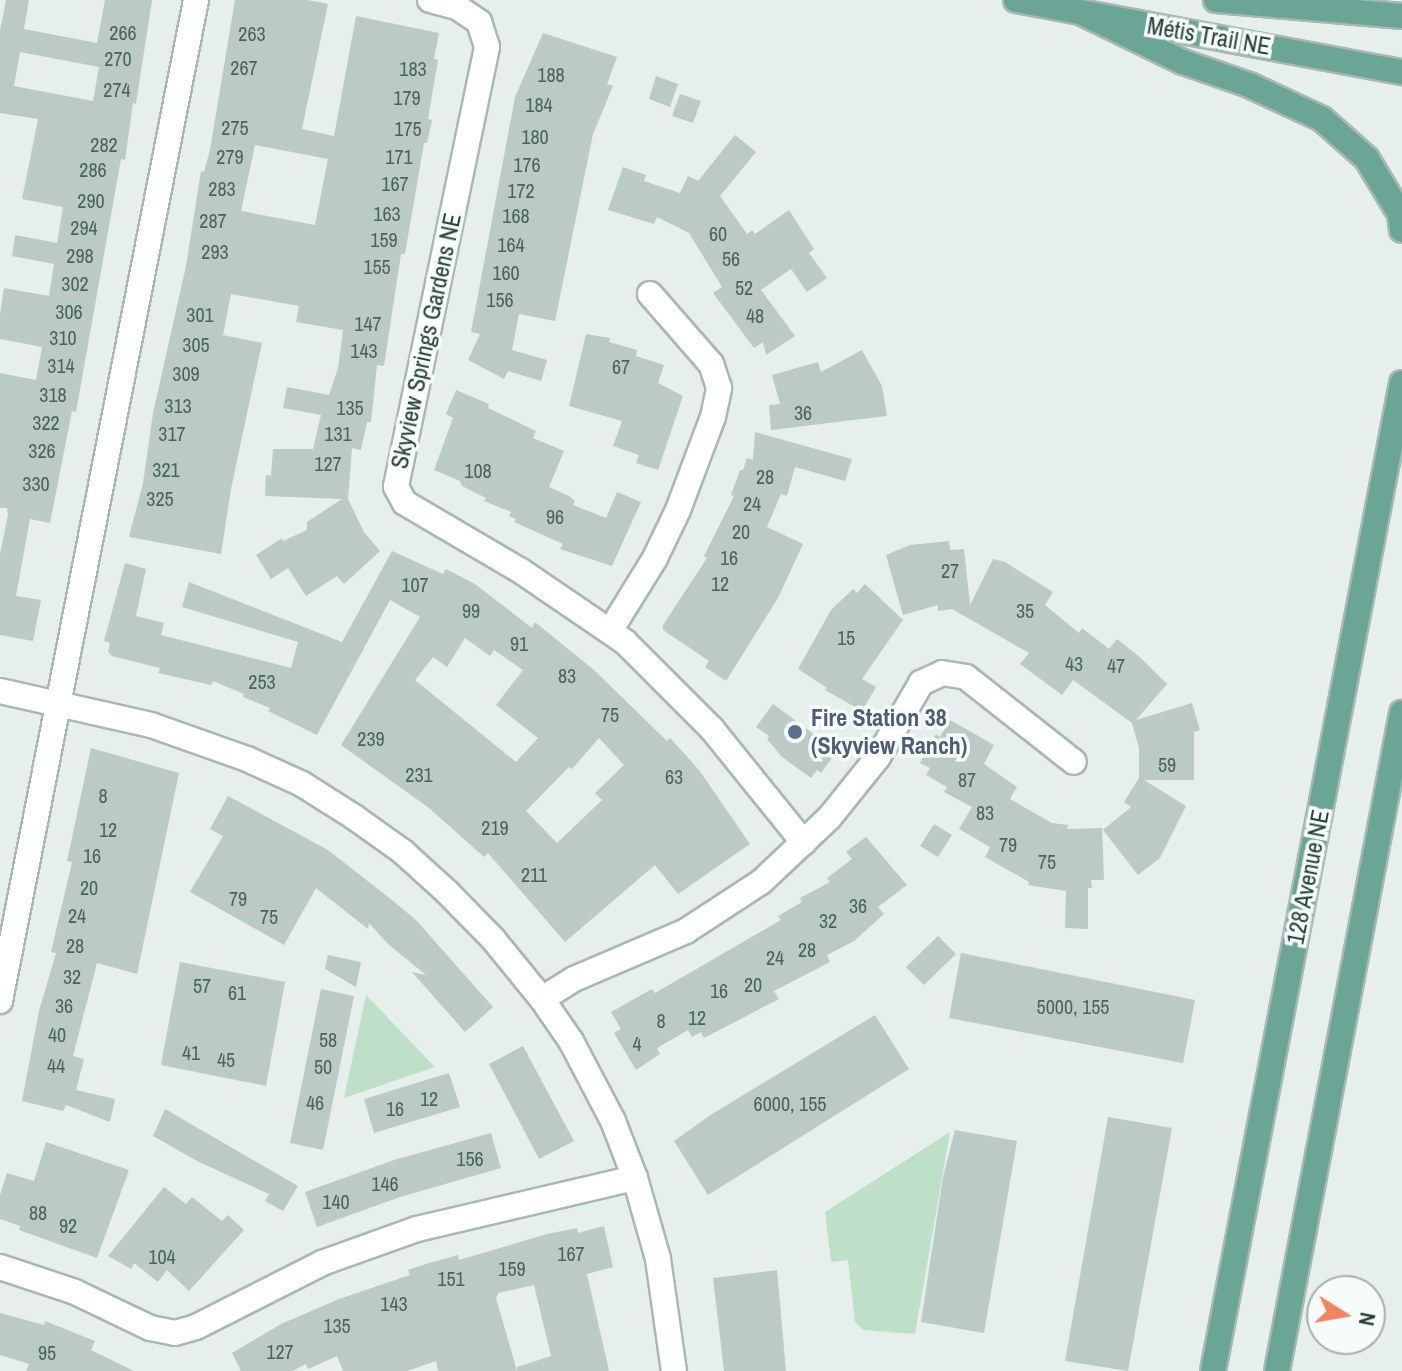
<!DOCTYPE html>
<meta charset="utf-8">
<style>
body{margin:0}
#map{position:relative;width:1402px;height:1371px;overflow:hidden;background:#e6efeb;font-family:"Archivo Narrow",sans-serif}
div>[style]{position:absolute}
.green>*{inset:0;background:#bfe0c8}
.building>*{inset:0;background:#bbcac4}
.roads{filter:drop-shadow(2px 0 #a8b8b2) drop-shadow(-2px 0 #a8b8b2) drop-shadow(0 2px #a8b8b2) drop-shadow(0 -2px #a8b8b2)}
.minor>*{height:24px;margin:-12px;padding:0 12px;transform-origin:12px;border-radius:12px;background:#fff}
.major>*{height:24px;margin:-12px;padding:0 12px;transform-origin:12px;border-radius:12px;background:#6aa596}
.dots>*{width:22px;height:22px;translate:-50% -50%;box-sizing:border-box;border:4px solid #f7fbf9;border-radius:50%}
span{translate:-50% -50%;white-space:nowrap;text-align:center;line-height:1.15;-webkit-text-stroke:7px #f7fbf9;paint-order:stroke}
.number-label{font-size:20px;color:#4a645c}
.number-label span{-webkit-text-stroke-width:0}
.street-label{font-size:24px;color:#24423a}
.service-label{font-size:24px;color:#4e5e75;font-weight:700}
.left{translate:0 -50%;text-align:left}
.north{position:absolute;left:1306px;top:1275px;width:80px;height:80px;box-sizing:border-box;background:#f7fbf9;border:2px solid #a3b1ad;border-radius:50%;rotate:101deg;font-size:22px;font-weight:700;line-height:32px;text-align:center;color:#24423a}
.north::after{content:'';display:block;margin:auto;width:28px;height:36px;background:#f4845f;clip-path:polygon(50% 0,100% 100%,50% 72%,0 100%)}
</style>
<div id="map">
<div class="green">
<i style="clip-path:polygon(366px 995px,435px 1067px,344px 1098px)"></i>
<i style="clip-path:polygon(950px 1132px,915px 1334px,863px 1330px,855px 1322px,848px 1260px,831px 1262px,825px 1212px)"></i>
</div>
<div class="building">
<i style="clip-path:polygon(evenodd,6px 0,29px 0,24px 29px,97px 43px,105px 0,152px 0,136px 104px,133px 103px,125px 160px,121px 159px,76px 412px,72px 411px,50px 523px,30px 519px,16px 596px,41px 600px,33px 641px,0 635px,0 554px,8px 515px,7px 508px,0 508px,0 373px,36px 380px,42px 347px,0 339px,0 315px,4px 288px,49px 296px,54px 264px,12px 256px,15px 235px,57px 243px,63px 207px,22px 199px,38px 119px,0 113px,0 31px,6px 0,20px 52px,99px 67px,93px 101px,14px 86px,20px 52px)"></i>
<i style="clip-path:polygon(evenodd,235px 0,308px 0,328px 4px,302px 129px,334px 136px,356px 16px,439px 33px,434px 59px,438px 60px,428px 119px,432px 120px,427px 143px,424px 143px,405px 254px,401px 254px,384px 366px,377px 365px,371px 422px,367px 422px,361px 450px,352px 448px,348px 499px,364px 532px,380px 551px,344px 584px,337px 576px,306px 596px,288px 568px,271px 579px,256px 555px,282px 538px,283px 541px,307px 530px,307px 522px,342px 499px,265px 496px,266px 475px,271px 476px,273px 449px,313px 449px,321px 415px,283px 408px,287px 387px,329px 395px,338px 368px,343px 330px,296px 322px,299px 306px,231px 294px,223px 335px,262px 343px,231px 489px,221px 554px,129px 537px,143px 483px,153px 413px,186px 266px,201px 171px,204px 172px,210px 150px,235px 0,255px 145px,328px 159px,315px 225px,241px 211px,255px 145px)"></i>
<i style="clip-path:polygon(543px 33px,617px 57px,607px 84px,613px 86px,593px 134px,555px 321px,519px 314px,512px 350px,547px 360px,541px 381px,508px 371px,504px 379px,468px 360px,480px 334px,471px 332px,515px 97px)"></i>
<i style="clip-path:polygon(656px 76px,678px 84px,670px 107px,649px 99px)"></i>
<i style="clip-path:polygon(680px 94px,701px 101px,693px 123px,672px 116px)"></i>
<i style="clip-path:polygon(735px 135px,756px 152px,720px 196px,747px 234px,752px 230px,755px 234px,789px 210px,814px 249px,809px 253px,827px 278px,807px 292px,791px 269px,761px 290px,795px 336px,766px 355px,763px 342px,754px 348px,713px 293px,722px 287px,689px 233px,657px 217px,654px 224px,608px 210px,623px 167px,646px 175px,644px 181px,680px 193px,688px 176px,698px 181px)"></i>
<i style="clip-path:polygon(586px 334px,610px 338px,609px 342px,637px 350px,636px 356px,664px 365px,658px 383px,683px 396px,658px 470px,636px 463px,639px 455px,613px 446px,622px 421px,569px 406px)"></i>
<i style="clip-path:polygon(862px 350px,882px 386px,887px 416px,771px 430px,769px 405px,780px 404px,772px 375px,818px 362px,821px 372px)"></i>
<i style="clip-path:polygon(456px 390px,489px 404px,488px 408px,536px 431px,533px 438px,564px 451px,549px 487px,569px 496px,575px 501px,573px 505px,606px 518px,617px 492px,641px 502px,612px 566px,560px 549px,563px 544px,514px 522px,516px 519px,509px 516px,511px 512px,484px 501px,486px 498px,462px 486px,460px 481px,434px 470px,453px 418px,446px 414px)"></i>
<i style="clip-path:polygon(755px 432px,852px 459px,845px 481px,795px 467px,787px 496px,781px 494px,767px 527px,803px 544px,778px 598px,726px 681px,705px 667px,709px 661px,663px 630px,663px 625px,707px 558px,704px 556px,734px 496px,731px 495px,740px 470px,743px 470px,747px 458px,753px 460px)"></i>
<i style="clip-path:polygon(949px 541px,950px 550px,964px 549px,970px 605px,993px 559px,1005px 562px,1053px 592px,1045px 605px,1079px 633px,1082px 628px,1109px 649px,1117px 639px,1141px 658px,1167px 684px,1136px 720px,1192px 703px,1200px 730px,1194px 732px,1194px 780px,1144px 780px,1186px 806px,1160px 858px,1138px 875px,1103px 830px,1131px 807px,1124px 802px,1139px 778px,1139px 748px,1132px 723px,1073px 680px,1062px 695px,1020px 664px,1029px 653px,952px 609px,938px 611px,938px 605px,903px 615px,886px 555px,910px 545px)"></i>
<i style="clip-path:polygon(evenodd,392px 551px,443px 574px,446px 569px,475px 584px,532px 628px,535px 622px,594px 670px,667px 741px,670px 738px,699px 770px,750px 844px,678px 894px,655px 865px,565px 942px,488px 853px,484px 857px,429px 808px,341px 745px,420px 617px,390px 600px,317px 735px,268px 711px,270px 708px,243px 697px,244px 694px,213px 681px,211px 685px,158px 673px,160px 668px,112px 656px,108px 652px,110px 643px,104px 641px,125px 563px,146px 569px,136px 616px,164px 623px,161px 635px,291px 668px,298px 642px,182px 607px,189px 582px,342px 642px,392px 551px,465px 638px,490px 656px,494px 650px,523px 670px,496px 705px,538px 738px,516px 762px,415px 680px,433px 657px,447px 667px,465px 638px,392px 551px,599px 738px,624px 765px,595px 793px,602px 800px,557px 843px,526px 811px,569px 767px,572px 769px,599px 738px)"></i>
<i style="clip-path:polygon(865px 584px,903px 620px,862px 679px,876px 687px,862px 711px,825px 690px,827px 688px,798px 669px,831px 610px,853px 589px,857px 593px)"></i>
<i style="clip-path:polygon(773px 704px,837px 751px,821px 773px,817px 770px,811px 778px,782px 757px,767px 739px,769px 736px,756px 727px)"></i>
<i style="clip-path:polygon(950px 720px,994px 745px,984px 764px,1017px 787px,1010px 799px,1052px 823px,1068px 825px,1067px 829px,1102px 828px,1104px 880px,1091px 880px,1092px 888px,1088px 888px,1088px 929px,1065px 928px,1066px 891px,1028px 885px,1029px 882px,985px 857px,990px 847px,959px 829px,972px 807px,944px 792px,947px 787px,926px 775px,930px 768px,920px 763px,936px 734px,940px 737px)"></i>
<i style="clip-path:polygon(91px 748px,179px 773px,137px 974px,97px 963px,73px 1056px,84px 1059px,76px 1090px,115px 1099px,110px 1122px,66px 1105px,63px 1111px,22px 1101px,39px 1011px,56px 953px,51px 952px,72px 862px,67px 861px)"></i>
<i style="clip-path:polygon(228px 796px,328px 850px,392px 900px,416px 920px,493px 1007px,465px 1032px,412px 972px,426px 975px,388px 944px,369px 923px,368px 929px,316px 888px,284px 945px,190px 892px,223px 836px,210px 829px)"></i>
<i style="clip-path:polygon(934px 824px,952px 835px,938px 857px,920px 846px)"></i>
<i style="clip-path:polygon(866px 837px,907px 885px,878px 907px,884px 914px,854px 941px,827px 955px,830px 962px,774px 991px,779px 999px,704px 1038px,701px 1032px,692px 1037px,688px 1030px,657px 1048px,660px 1054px,636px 1070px,614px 1033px,621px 1029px,611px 1012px,652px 989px,655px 993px,781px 920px,778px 916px,802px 902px,800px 898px,830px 882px,827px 878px,852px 859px,846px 852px)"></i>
<i style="clip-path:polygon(938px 936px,956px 954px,924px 985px,906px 967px)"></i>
<i style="clip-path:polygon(961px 953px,1195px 1000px,1183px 1063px,949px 1018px)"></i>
<i style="clip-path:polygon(328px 955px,361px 962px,356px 987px,325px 969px)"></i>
<i style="clip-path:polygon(180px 962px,285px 982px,266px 1086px,161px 1065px)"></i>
<i style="clip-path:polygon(321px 989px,354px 996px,323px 1150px,290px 1143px)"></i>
<i style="clip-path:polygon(875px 1015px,909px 1069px,708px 1195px,674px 1141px,712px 1114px)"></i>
<i style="clip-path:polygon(523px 1046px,574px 1141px,539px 1159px,489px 1064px)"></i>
<i style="clip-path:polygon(449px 1073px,460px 1107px,374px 1133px,364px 1099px)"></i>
<i style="clip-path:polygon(165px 1109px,298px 1186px,283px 1211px,265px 1201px,269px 1194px,199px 1162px,153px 1136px)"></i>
<i style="clip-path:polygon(1108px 1117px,1172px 1128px,1128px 1371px,1065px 1361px)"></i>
<i style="clip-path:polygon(955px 1130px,1017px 1141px,984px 1333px,921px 1322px,943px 1177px)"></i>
<i style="clip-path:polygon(491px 1133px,501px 1168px,400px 1197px,317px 1227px,305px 1192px,394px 1160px)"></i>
<i style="clip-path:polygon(46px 1142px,129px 1170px,97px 1258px,19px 1230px,20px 1226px,0 1219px,0 1195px,7px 1173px,34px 1181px)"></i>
<i style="clip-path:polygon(164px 1187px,186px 1204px,192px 1197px,222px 1221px,228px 1215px,244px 1230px,189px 1291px,167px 1270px,158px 1282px,134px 1263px,131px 1269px,108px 1256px)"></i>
<i style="clip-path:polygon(604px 1226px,613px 1267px,587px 1274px,609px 1371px,517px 1371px,517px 1367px,551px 1356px,534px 1285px,498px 1293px,496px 1298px,517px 1371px,438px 1371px,436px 1361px,407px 1371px,343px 1371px,337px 1356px,308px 1369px,306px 1364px,292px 1371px,241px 1371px,232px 1353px,281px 1324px,339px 1299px,410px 1275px,408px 1270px,426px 1264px,458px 1255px,459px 1260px,547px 1234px,577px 1228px,578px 1233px)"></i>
<i style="clip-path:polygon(777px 1270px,786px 1371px,724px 1371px,713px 1278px)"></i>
<i style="clip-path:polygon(0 1313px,44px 1325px,45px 1321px,95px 1341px,91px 1350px,134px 1371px,26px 1371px,29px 1364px,0 1355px)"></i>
</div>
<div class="roads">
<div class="minor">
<i style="left:430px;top:0;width:28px;rotate:15deg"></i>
<i style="left:457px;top:7px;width:27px;rotate:34deg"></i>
<i style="left:479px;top:22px;width:26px;rotate:72deg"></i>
<i style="left:487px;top:47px;width:449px;rotate:101.7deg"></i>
<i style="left:396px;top:487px;width:18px;rotate:61deg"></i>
<i style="left:405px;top:503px;width:134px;rotate:30.4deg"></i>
<i style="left:521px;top:571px;width:126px;rotate:34.3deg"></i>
<i style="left:625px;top:642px;width:123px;rotate:45deg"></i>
<i style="left:712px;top:729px;width:146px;rotate:51.1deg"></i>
<i style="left:610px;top:631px;width:86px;rotate:-58.3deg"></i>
<i style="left:655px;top:558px;width:53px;rotate:-64.4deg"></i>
<i style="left:678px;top:510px;width:99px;rotate:-69.4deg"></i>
<i style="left:713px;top:417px;width:30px;rotate:-78deg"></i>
<i style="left:719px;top:388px;width:25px;rotate:-108deg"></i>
<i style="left:711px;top:364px;width:93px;rotate:-131.1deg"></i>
<i style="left:0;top:691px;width:155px;rotate:12.7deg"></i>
<i style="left:151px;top:725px;width:102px;rotate:19.5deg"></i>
<i style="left:247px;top:759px;width:60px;rotate:24.4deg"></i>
<i style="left:302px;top:784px;width:62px;rotate:32.4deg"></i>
<i style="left:354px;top:817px;width:60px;rotate:35.5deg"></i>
<i style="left:403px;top:852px;width:59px;rotate:42.3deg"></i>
<i style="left:447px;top:892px;width:66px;rotate:45.6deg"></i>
<i style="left:493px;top:939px;width:77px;rotate:50.8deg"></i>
<i style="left:542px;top:999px;width:51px;rotate:55.4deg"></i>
<i style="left:571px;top:1041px;width:90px;rotate:62.3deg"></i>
<i style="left:613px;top:1121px;width:61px;rotate:68.9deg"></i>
<i style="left:635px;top:1178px;width:84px;rotate:74.1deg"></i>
<i style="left:658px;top:1259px;width:113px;rotate:81.9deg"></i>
<i style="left:542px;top:999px;width:38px;rotate:-32deg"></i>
<i style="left:574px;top:979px;width:122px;rotate:-23.2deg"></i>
<i style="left:686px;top:931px;width:90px;rotate:-33.2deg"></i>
<i style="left:761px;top:882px;width:93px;rotate:-43.3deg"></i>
<i style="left:829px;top:818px;width:78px;rotate:-51.2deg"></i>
<i style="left:878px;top:757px;width:86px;rotate:-59.8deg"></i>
<i style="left:921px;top:683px;width:23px;rotate:-25deg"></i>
<i style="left:942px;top:673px;width:24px;rotate:9deg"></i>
<i style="left:966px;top:677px;width:137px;rotate:38.2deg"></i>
<i style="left:0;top:1001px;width:1020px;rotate:-78.92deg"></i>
<i style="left:0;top:1267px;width:79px;rotate:18.4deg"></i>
<i style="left:75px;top:1292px;width:83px;rotate:25.6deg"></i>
<i style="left:150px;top:1328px;width:25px;rotate:11deg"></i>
<i style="left:175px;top:1333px;width:22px;rotate:-16deg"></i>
<i style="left:196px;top:1327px;width:141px;rotate:-26.9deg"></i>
<i style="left:322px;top:1263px;width:101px;rotate:-19.7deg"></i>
<i style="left:417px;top:1229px;width:224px;rotate:-13.2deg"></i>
</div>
<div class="major">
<i style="left:1016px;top:0;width:393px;rotate:10.6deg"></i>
<i style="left:1216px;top:0;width:187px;rotate:4.9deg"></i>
<i style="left:1082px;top:13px;width:112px;rotate:25.9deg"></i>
<i style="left:1183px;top:62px;width:70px;rotate:19.2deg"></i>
<i style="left:1249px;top:85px;width:81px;rotate:25deg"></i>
<i style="left:1322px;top:119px;width:60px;rotate:41.6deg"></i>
<i style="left:1367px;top:159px;width:64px;rotate:59deg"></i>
<i style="left:1400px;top:214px;width:16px;rotate:83deg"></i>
<i style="left:1213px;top:1371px;width:1006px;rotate:-79.17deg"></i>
<i style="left:1277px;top:1371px;width:670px;rotate:-79.24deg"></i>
</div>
</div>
<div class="dots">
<i style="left:795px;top:732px;background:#5c6f8a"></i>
</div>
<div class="number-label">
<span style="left:123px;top:32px">266</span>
<span style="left:252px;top:33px">263</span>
<span style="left:118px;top:58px">270</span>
<span style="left:244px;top:67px">267</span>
<span style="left:413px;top:68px">183</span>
<span style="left:551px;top:74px">188</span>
<span style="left:117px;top:89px">274</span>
<span style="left:407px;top:97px">179</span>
<span style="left:539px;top:104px">184</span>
<span style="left:235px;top:127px">275</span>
<span style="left:408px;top:128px">175</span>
<span style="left:535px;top:136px">180</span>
<span style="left:104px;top:144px">282</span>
<span style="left:230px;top:156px">279</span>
<span style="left:399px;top:156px">171</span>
<span style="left:527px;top:164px">176</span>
<span style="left:93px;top:169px">286</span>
<span style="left:395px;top:183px">167</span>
<span style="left:222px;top:188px">283</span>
<span style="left:521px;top:190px">172</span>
<span style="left:91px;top:200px">290</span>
<span style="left:387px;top:213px">163</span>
<span style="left:516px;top:215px">168</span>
<span style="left:213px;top:220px">287</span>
<span style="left:84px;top:227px">294</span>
<span style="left:718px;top:233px">60</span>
<span style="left:384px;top:239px">159</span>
<span style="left:511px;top:244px">164</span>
<span style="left:215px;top:251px">293</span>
<span style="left:80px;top:255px">298</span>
<span style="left:731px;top:258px">56</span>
<span style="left:377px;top:266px">155</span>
<span style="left:506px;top:272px">160</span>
<span style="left:75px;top:283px">302</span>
<span style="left:744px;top:287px">52</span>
<span style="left:500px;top:299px">156</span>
<span style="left:69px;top:311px">306</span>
<span style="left:200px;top:314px">301</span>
<span style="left:755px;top:315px">48</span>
<span style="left:368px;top:323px">147</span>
<span style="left:63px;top:337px">310</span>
<span style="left:196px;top:344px">305</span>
<span style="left:364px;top:350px">143</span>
<span style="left:61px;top:365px">314</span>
<span style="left:621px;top:366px">67</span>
<span style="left:186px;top:373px">309</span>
<span style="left:53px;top:394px">318</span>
<span style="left:178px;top:405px">313</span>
<span style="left:350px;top:407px">135</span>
<span style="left:803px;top:412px">36</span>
<span style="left:46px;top:422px">322</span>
<span style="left:172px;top:433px">317</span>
<span style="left:338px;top:433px">131</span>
<span style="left:42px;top:450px">326</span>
<span style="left:328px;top:463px">127</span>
<span style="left:166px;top:469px">321</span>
<span style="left:478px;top:470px">108</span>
<span style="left:765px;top:476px">28</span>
<span style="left:36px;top:483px">330</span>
<span style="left:160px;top:498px">325</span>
<span style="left:752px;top:503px">24</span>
<span style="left:555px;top:516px">96</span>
<span style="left:741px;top:531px">20</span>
<span style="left:729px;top:557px">16</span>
<span style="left:950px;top:570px">27</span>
<span style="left:720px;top:583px">12</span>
<span style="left:415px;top:584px">107</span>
<span style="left:471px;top:610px">99</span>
<span style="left:1025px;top:610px">35</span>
<span style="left:846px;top:637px">15</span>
<span style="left:519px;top:643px">91</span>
<span style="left:1074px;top:663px">43</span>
<span style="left:1116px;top:665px">47</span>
<span style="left:567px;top:675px">83</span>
<span style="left:262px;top:681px">253</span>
<span style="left:610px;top:714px">75</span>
<span style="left:371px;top:738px">239</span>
<span style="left:1167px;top:764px">59</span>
<span style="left:419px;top:774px">231</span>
<span style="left:674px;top:776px">63</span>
<span style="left:967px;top:779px">87</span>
<span style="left:103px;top:795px">8</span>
<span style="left:985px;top:812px">83</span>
<span style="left:495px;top:827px">219</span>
<span style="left:108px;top:829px">12</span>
<span style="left:1008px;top:844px">79</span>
<span style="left:92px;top:855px">16</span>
<span style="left:1047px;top:861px">75</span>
<span style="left:534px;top:874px">211</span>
<span style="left:89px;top:887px">20</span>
<span style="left:238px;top:898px">79</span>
<span style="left:858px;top:905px">36</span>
<span style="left:77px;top:915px">24</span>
<span style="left:269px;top:916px">75</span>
<span style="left:828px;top:920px">32</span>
<span style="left:75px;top:945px">28</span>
<span style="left:807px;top:949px">28</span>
<span style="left:775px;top:957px">24</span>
<span style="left:72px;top:976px">32</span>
<span style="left:753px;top:984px">20</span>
<span style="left:202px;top:985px">57</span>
<span style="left:719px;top:990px">16</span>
<span style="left:237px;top:992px">61</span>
<span style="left:64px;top:1005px">36</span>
<span style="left:1073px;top:1006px">5000, 155</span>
<span style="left:697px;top:1017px">12</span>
<span style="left:661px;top:1020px">8</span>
<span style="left:57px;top:1034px">40</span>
<span style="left:328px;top:1039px">58</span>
<span style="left:637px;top:1043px">4</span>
<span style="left:191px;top:1052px">41</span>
<span style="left:226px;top:1059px">45</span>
<span style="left:56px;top:1065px">44</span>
<span style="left:323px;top:1066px">50</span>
<span style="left:429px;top:1098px">12</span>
<span style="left:315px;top:1102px">46</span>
<span style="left:790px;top:1103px">6000, 155</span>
<span style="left:395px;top:1108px">16</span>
<span style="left:470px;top:1158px">156</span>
<span style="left:385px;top:1183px">146</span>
<span style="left:336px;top:1201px">140</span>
<span style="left:38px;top:1212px">88</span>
<span style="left:68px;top:1225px">92</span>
<span style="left:571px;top:1253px">167</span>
<span style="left:162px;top:1256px">104</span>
<span style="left:512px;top:1268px">159</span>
<span style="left:451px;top:1278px">151</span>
<span style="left:394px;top:1303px">143</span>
<span style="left:337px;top:1325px">135</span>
<span style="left:280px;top:1351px">127</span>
<span style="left:47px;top:1352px">95</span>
</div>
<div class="street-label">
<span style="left:1209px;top:36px;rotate:10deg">Métis Trail NE</span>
<span style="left:426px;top:341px;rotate:-78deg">Skyview Springs Gardens NE</span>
<span style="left:1308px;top:877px;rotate:-79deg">128 Avenue NE</span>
</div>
<div class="service-label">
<span class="left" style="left:811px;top:732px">Fire Station 38<br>(Skyview Ranch)</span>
</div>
<div class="north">N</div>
</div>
